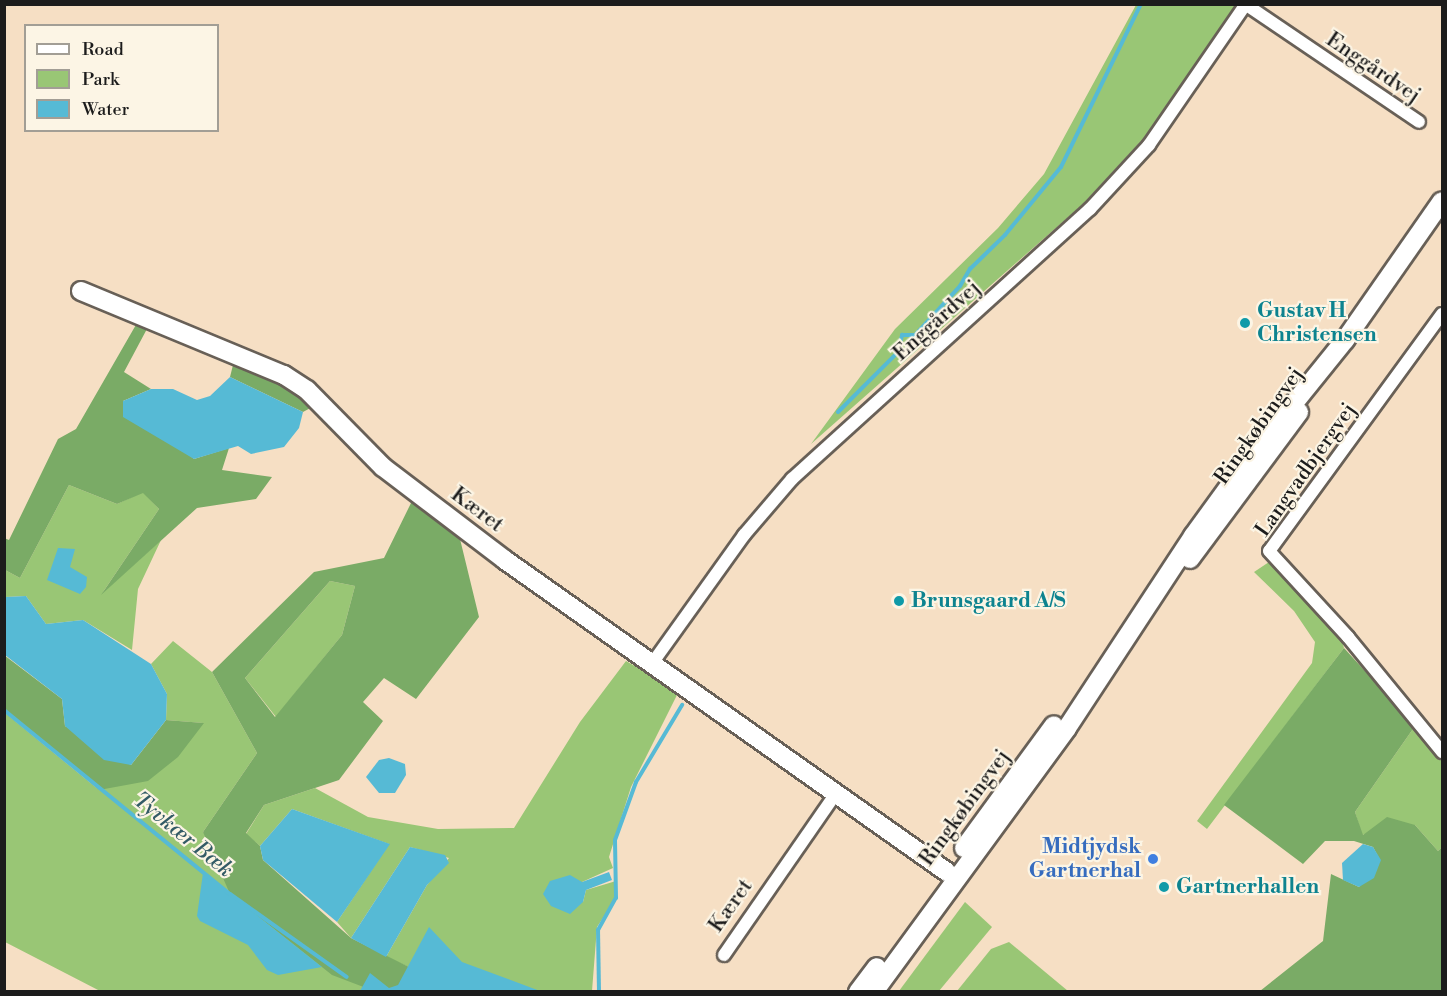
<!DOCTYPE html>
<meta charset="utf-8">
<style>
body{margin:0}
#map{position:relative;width:1447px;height:996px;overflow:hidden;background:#f6dfc4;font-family:"Libre Bodoni",serif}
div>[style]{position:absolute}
.green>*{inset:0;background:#99c675}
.forest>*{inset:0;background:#7aab66}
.water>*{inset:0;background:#56bad5}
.stream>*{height:4px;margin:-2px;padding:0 2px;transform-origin:2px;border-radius:2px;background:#56bad5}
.roads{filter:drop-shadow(2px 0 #686057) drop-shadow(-2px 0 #686057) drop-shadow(0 2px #686057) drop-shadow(0 -2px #686057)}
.street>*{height:12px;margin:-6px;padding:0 6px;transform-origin:6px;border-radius:6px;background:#fff}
.secondary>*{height:18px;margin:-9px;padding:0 9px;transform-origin:9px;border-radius:9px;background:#fff}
.dots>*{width:16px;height:16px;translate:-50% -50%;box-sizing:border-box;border:3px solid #fcf5e5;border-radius:50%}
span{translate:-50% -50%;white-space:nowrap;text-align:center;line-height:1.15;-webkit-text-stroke:4.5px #fcf5e5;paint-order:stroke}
.street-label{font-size:21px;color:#1c1c1c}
.culture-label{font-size:21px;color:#0d838f;font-weight:700}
.left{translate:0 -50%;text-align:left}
.shop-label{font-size:21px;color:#366cbe;font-weight:700}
.right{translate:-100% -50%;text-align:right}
.water-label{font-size:22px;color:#335b66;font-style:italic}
.frame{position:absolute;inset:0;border:6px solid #1c1c1c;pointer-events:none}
.legend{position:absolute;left:24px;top:24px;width:195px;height:108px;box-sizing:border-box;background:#fcf5e5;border:2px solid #a29e95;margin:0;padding:8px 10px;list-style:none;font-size:18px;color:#1c1c1c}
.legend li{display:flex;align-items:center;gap:12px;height:30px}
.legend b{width:30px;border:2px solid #a29e95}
</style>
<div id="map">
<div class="green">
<i style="clip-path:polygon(1136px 5px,1235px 6px,1144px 138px,1083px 204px,811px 444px,895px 329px,998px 228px,1044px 174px)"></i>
<i style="clip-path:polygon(69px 485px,117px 504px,143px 492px,159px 509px,103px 592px,161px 540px,138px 589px,132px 650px,83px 620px,46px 624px,26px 596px,5px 597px,5px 570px,20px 578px)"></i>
<i style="clip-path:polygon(1272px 560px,1341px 637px,1344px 648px,1207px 829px,1197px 821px,1312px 663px,1315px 642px,1294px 611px,1254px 572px)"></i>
<i style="clip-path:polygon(330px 581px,355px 586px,342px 635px,276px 717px,245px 678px)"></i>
<i style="clip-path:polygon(173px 641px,212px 672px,257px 753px,203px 832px,374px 991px,100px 991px,5px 942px,4px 712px,99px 790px,203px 723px,166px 720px,167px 694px,151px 664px)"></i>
<i style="clip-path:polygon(626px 661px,679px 691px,631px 787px,609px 857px,613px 868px,582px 882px,583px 902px,586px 890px,616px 881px,614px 901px,597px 927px,592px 991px,398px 991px,411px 968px,386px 957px,427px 885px,449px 858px,410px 847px,351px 938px,337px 922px,389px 844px,292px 809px,260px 846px,246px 834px,264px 805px,315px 788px,368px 817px,438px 829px,514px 828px,580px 722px)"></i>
<i style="clip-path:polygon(1415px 726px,1442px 760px,1442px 847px,1438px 851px,1415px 825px,1362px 835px,1355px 812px)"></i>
<i style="clip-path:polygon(965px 902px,992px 927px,939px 991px,899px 991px)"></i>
<i style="clip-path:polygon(1009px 942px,1068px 991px,957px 991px,991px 949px)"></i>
</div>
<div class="forest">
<i style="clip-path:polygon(137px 323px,148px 327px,124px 372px,151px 389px,123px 401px,194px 459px,229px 448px,222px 470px,272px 477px,256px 499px,197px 508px,101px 595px,159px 509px,143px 493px,117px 504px,69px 485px,20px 578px,5px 570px,4px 538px,9px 540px,58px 439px,76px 429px)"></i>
<i style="clip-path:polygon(234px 361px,279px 379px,314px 406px,303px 412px,230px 377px)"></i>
<i style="clip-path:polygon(evenodd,412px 501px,460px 539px,479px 617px,416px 699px,384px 678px,363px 702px,383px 721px,339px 780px,264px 805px,246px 833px,260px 846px,263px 860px,351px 938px,411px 968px,398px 991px,374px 991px,332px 975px,230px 894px,203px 832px,257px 753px,212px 672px,314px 572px,384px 558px,412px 501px,330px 581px,355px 586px,342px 635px,275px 717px,245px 678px,330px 581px)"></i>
<i style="clip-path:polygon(1344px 648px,1415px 726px,1355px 812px,1363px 835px,1387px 817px,1415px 825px,1438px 851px,1442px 847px,1442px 991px,1260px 991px,1323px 941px,1331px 874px,1359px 887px,1380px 860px,1373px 847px,1354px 841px,1325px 841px,1303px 864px,1224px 805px)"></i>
<i style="clip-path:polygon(4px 655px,62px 699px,65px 726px,131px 765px,166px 720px,204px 723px,178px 757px,148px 781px,99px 790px,5px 710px)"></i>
</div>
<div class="water">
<i style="clip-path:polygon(230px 377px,303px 412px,299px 428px,284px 447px,251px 454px,238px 446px,194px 459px,123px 417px,123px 401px,151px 389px,173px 389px,197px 400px,210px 396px)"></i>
<i style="clip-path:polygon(58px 548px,75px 549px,70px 567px,87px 577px,86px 587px,80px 594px,47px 580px)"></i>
<i style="clip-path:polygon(26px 596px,46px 624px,83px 620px,151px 664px,167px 694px,166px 720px,131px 765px,104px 760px,65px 726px,62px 699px,5px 655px,5px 597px)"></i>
<i style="clip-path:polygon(389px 758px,405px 764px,406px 775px,395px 793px,379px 793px,366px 777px,379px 760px)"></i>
<i style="clip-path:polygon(292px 809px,390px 844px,337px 922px,263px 860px,260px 846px)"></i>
<i style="clip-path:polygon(1363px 844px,1373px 847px,1381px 860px,1374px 878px,1359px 887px,1343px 880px,1342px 863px)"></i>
<i style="clip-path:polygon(410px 847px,445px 855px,449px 863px,427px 885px,386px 957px,351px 938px)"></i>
<i style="clip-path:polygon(609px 872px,612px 880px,586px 890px,583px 902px,570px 914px,551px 906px,543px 894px,550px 881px,570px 875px,582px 882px)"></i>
<i style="clip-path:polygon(203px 873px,230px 894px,322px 967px,278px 975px,267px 970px,248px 945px,200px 921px,197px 916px)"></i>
<i style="clip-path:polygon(429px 927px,462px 962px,540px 991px,360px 991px,370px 973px,389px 988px,398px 985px)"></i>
</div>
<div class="stream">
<i style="left:838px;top:412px;width:83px;rotate:-45deg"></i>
<i style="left:897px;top:353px;width:19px;rotate:-74deg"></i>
<i style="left:902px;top:335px;width:13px"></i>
<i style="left:915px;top:335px;width:67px;rotate:-47.4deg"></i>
<i style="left:960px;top:286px;width:20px;rotate:-60deg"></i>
<i style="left:970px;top:269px;width:49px;rotate:-44.2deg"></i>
<i style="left:1005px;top:235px;width:88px;rotate:-50.5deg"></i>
<i style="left:1061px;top:167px;width:182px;rotate:-63.9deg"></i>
<i style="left:4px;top:710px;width:291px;rotate:39.2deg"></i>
<i style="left:230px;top:894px;width:143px;rotate:35.4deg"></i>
<i style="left:599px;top:992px;width:62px;rotate:-90.9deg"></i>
<i style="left:598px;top:930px;width:37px;rotate:-61deg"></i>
<i style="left:616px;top:898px;width:58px;rotate:-91deg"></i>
<i style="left:615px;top:840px;width:62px;rotate:-70.1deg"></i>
<i style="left:636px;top:782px;width:90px;rotate:-59.1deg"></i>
</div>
<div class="roads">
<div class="street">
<i style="left:1245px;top:4px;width:210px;rotate:34.1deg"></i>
<i style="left:1442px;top:314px;width:293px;rotate:126.1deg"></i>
<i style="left:1269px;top:551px;width:117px;rotate:47.4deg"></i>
<i style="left:1348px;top:637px;width:149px;rotate:50.7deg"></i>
<i style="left:651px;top:665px;width:160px;rotate:-54.4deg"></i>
<i style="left:744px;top:535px;width:74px;rotate:-49.4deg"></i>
<i style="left:792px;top:479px;width:402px;rotate:-42.2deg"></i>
<i style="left:1090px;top:209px;width:87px;rotate:-47.3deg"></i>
<i style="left:1149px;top:145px;width:171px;rotate:-55.5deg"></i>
<i style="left:724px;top:955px;width:197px;rotate:-55.3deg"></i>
</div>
<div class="secondary">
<i style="left:81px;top:291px;width:220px;rotate:22.5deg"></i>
<i style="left:284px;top:375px;width:27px;rotate:33deg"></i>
<i style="left:307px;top:390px;width:108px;rotate:45.4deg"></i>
<i style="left:383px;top:467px;width:153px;rotate:37.3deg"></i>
<i style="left:505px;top:560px;width:541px;rotate:35.22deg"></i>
<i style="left:1190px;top:559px;width:183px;rotate:-53.4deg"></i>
<i style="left:964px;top:848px;width:152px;rotate:-53.8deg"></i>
<i style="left:858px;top:992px;width:31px;rotate:-53deg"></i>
<i style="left:874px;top:992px;width:327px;rotate:-53.8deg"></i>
<i style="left:1067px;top:728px;width:230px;rotate:-56.7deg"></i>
<i style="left:1193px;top:536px;width:95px;rotate:-54deg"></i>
<i style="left:1249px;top:459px;width:153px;rotate:-51.1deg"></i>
<i style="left:1345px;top:340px;width:169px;rotate:-55.1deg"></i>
</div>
</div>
<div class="dots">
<i style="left:1245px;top:323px;background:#0f9aa8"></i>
<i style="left:899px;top:601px;background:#0f9aa8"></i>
<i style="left:1153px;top:859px;background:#3f7fe0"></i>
<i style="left:1164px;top:887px;background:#0f9aa8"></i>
</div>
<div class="street-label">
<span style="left:1373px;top:68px;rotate:34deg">Enggårdvej</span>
<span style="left:937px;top:321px;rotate:-42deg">Enggårdvej</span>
<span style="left:1259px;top:426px;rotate:-55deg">Ringkøbingvej</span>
<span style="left:1306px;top:470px;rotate:-55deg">Langvadbjergvej</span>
<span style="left:477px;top:510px;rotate:37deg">Kæret</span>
<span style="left:965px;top:808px;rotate:-54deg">Ringkøbingvej</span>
<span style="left:731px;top:906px;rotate:-55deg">Kæret</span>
</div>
<div class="culture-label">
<span class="left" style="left:1257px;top:323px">Gustav H<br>Christensen</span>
<span class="left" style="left:911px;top:601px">Brunsgaard A/S</span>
<span class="left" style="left:1176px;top:887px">Gartnerhallen</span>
</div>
<div class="shop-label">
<span class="right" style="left:1141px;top:859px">Midtjydsk<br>Gartnerhal</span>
</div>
<div class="water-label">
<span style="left:183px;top:835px;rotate:39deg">Tyvkær Bæk</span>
</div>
<div class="frame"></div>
<ul class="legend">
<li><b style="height:8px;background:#fff"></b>Road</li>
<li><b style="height:16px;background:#99c675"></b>Park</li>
<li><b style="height:16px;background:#56bad5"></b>Water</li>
</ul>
</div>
